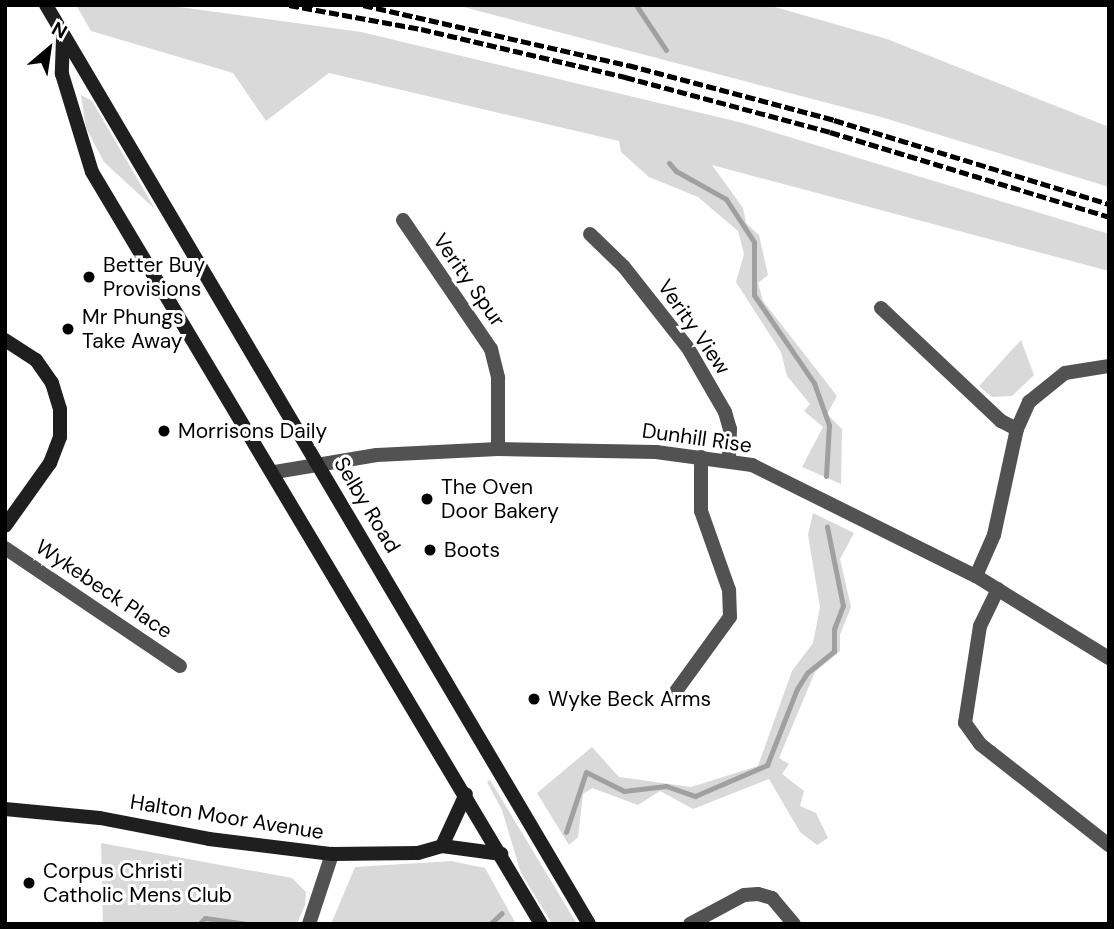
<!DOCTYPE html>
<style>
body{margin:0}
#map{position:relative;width:1114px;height:929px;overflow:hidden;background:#fff;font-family:"DM Sans",sans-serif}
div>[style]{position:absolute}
.green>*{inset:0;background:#d9d9d9}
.stream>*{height:5px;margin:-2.5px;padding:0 2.5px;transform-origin:2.5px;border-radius:2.5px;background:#a0a0a0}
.street>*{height:14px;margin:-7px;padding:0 7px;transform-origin:7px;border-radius:7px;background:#525252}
.secondary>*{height:14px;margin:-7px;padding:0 7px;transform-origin:7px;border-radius:7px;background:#1f1f1f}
.rail>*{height:5px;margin-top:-2.5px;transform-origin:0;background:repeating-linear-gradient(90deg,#000 0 10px,transparent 0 13.5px)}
.dots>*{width:19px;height:19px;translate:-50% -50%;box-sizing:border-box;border:4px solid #fff;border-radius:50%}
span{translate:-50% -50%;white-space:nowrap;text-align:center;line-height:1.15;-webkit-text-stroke:6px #fff;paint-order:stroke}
.poi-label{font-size:21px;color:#000}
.left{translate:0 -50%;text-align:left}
.street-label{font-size:21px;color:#000}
.frame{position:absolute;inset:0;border:7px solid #000;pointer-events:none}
.north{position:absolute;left:14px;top:14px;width:70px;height:70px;-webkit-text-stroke:5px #fff;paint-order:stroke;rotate:29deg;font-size:19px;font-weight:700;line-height:28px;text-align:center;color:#000}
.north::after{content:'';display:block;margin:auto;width:24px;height:32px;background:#000;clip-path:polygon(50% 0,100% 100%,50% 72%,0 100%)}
</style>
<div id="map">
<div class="green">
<i style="clip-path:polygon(76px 5px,165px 5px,361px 32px,743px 123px,1109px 234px,1109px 271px,712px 165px,743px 208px,746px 223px,759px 235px,768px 275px,758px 283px,763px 301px,837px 396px,827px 414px,842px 429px,841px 484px,802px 467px,823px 427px,804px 411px,810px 404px,787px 376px,781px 352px,736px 282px,744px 254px,738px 231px,698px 197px,649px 177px,621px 152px,619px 141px,329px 73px,266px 121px,233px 73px,91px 31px)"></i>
<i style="clip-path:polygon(456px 5px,768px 5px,887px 39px,1109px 127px,1109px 187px,881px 117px)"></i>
<i style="clip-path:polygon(81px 95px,92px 101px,155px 209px,104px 162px,86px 128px)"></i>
<i style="clip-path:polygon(1021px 340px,1034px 375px,1012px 396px,992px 397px,979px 386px)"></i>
<i style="clip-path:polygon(813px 513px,854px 533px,840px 559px,851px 607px,840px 635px,840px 651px,815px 672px,779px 758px,789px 764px,782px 774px,804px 791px,800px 806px,816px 813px,828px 838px,817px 845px,800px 832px,769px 779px,693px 809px,660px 791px,638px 805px,592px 788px,583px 794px,578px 837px,569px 845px,537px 793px,592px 747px,619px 777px,691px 787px,758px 766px,792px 671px,813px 643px,820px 607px,808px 535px)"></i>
<i style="clip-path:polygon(490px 780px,577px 924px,552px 924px,521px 873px,502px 810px,487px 782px)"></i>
<i style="clip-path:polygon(101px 843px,292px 878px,306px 892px,305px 905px,297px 924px,103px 924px)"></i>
<i style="clip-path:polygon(451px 861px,485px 868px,516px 924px,331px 924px,355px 867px)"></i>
</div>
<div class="stream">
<i style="left:636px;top:5px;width:54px;rotate:56.3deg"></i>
<i style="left:669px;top:163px;width:11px;rotate:49deg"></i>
<i style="left:676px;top:171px;width:57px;rotate:29.2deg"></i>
<i style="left:726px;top:199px;width:51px;rotate:56.9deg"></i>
<i style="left:754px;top:242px;width:53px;rotate:90deg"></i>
<i style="left:754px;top:295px;width:107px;rotate:55.7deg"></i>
<i style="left:814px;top:383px;width:45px;rotate:70.3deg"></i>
<i style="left:829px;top:425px;width:51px;rotate:93.4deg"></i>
<i style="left:566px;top:832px;width:63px;rotate:-71.6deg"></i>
<i style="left:586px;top:772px;width:42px;rotate:26.6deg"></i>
<i style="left:624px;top:791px;width:42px;rotate:-6.8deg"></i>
<i style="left:666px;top:786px;width:31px;rotate:19deg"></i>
<i style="left:695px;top:796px;width:78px;rotate:-23.3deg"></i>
<i style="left:767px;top:765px;width:82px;rotate:-68.5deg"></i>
<i style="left:797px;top:689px;width:19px;rotate:-58deg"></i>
<i style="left:807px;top:673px;width:35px;rotate:-39deg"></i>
<i style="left:834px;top:651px;width:22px;rotate:-90deg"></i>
<i style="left:834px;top:629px;width:25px;rotate:-69deg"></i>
<i style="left:843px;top:606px;width:81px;rotate:-101.4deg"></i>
<i style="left:199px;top:924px;width:8px;rotate:-45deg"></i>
<i style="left:205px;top:918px;width:42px;rotate:8.1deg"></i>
<i style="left:490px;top:924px;width:16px;rotate:-43deg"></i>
</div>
<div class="street">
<i style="left:403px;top:220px;width:156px;rotate:55.7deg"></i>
<i style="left:491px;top:349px;width:30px;rotate:76deg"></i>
<i style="left:498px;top:378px;width:71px;rotate:90deg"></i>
<i style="left:590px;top:234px;width:47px;rotate:44.1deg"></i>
<i style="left:624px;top:267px;width:103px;rotate:51.7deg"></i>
<i style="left:688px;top:348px;width:74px;rotate:60deg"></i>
<i style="left:725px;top:412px;width:18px;rotate:74deg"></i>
<i style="left:730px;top:429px;width:31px;rotate:92deg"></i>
<i style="left:881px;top:308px;width:165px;rotate:43.3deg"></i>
<i style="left:1001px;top:421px;width:18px;rotate:27deg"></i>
<i style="left:275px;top:472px;width:103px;rotate:-9.5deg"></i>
<i style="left:377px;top:455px;width:121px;rotate:-2.8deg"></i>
<i style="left:498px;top:449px;width:158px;rotate:1.1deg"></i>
<i style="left:656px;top:452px;width:97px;rotate:7.7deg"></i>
<i style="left:752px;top:465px;width:250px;rotate:26.4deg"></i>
<i style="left:976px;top:576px;width:156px;rotate:31.7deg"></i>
<i style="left:5px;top:548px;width:211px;rotate:34deg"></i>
<i style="left:976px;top:576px;width:45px;rotate:-66.3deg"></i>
<i style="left:994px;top:535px;width:108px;rotate:-77.8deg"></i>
<i style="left:1017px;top:429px;width:30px;rotate:-66deg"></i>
<i style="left:1029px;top:402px;width:46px;rotate:-38.9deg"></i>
<i style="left:1065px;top:373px;width:45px;rotate:-9deg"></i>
<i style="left:998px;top:589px;width:41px;rotate:115.9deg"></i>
<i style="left:980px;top:626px;width:98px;rotate:98.8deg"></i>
<i style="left:965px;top:723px;width:26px;rotate:54deg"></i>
<i style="left:980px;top:744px;width:164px;rotate:38.1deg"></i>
<i style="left:674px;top:694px;width:95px;rotate:-54deg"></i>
<i style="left:730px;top:617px;width:27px;rotate:-92deg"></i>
<i style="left:729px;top:590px;width:84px;rotate:-109.5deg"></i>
<i style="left:701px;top:511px;width:54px;rotate:-90deg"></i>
<i style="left:309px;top:924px;width:74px;rotate:-71.8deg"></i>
<i style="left:690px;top:924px;width:61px;rotate:-28.2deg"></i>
<i style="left:744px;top:895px;width:14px;rotate:-4deg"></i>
<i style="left:758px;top:894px;width:15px;rotate:16deg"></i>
<i style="left:772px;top:898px;width:34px;rotate:50deg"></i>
</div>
<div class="secondary">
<i style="left:46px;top:5px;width:1067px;rotate:59.42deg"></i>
<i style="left:63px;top:38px;width:36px;rotate:92deg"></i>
<i style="left:62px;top:74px;width:102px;rotate:73deg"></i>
<i style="left:92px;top:172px;width:876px;rotate:59.16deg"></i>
<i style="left:5px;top:340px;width:37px;rotate:33deg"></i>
<i style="left:36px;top:360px;width:28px;rotate:55deg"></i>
<i style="left:52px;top:383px;width:27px;rotate:73deg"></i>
<i style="left:60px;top:409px;width:28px;rotate:90deg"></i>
<i style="left:60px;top:437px;width:28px;rotate:111deg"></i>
<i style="left:50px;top:463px;width:77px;rotate:125.5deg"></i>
<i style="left:5px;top:809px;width:95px;rotate:5.4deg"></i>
<i style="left:100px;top:818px;width:111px;rotate:10.9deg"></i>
<i style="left:209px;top:839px;width:124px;rotate:7deg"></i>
<i style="left:332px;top:854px;width:86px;rotate:-0.7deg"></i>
<i style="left:418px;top:853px;width:25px;rotate:-16deg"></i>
<i style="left:442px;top:846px;width:60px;rotate:7.7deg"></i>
<i style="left:442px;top:846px;width:57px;rotate:-65.2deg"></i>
</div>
<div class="rail">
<i style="left:289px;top:5px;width:134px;rotate:10.3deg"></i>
<i style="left:421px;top:29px;width:210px;rotate:13.2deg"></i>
<i style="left:625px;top:77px;width:212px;rotate:15deg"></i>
<i style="left:830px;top:132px;width:292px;rotate:16.9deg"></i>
<i style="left:363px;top:5px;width:272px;rotate:12.8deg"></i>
<i style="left:628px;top:65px;width:213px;rotate:14.9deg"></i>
<i style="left:834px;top:120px;width:288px;rotate:17deg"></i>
</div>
<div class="dots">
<i style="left:89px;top:277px;background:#000"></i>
<i style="left:68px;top:329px;background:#000"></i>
<i style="left:164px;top:431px;background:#000"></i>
<i style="left:427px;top:499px;background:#000"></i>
<i style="left:430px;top:550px;background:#000"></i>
<i style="left:534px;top:699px;background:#000"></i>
<i style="left:29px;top:883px;background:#000"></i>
</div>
<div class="poi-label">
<span class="left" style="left:103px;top:277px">Better Buy<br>Provisions</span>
<span class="left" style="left:82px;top:329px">Mr Phungs<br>Take Away</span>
<span class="left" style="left:178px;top:431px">Morrisons Daily</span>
<span class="left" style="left:441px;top:499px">The Oven<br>Door Bakery</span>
<span class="left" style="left:444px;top:550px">Boots</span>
<span class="left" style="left:548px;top:699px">Wyke Beck Arms</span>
<span class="left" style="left:43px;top:883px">Corpus Christi<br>Catholic Mens Club</span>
</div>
<div class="street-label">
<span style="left:469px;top:280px;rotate:55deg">Verity Spur</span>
<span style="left:694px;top:327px;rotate:55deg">Verity View</span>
<span style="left:697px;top:438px;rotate:8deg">Dunhill Rise</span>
<span style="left:367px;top:505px;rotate:59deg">Selby Road</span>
<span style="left:104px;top:589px;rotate:34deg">Wykebeck Place</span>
<span style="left:227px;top:817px;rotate:9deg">Halton Moor Avenue</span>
</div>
<div class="frame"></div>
<div class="north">N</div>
</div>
